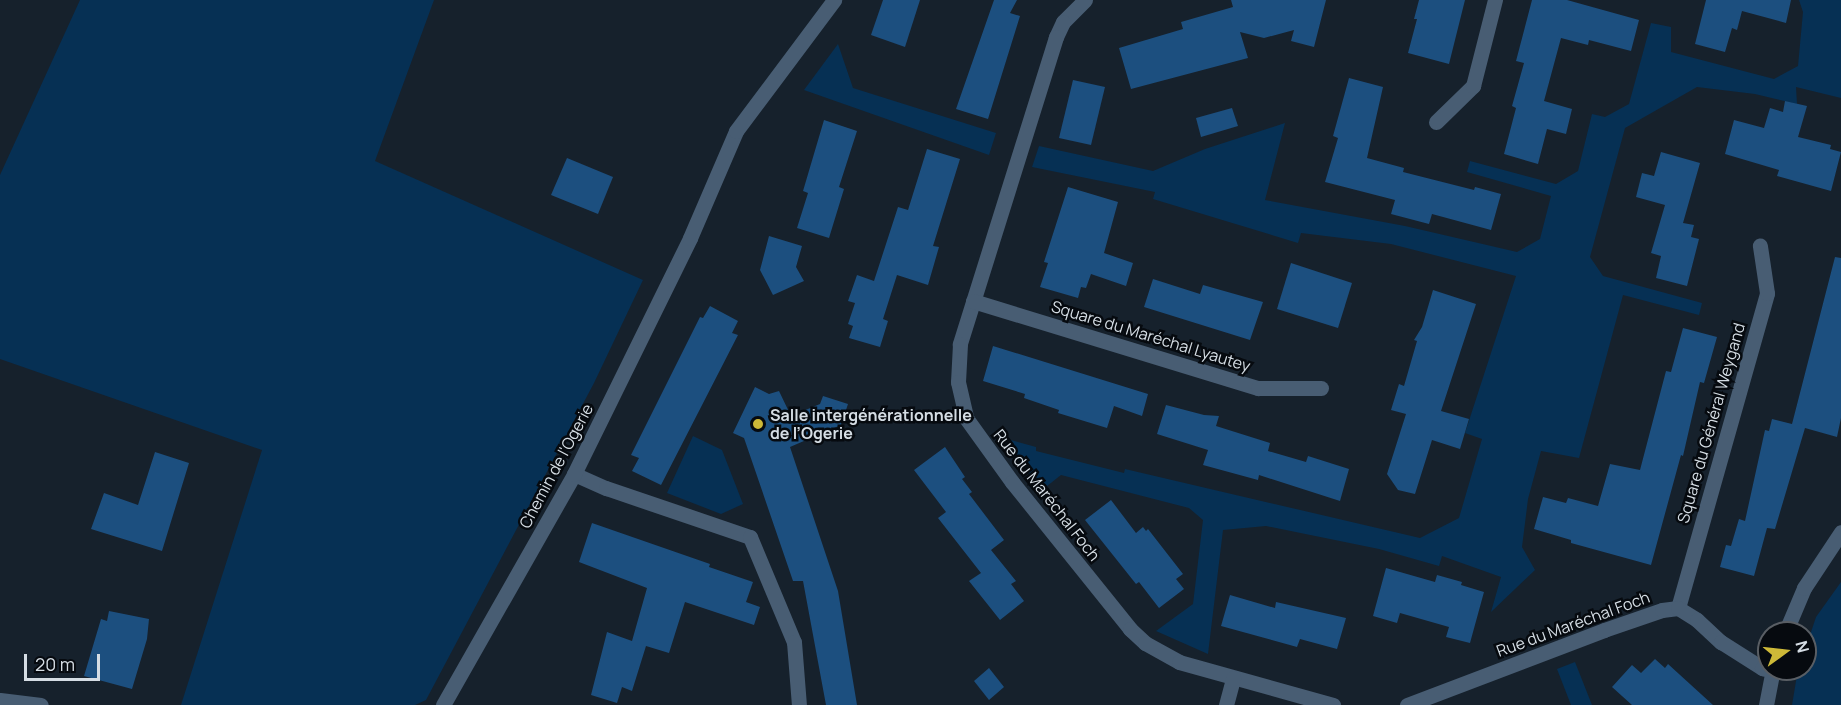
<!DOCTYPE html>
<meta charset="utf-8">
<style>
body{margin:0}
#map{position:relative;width:1841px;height:705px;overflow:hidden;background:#16212c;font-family:Manrope,sans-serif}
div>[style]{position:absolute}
.green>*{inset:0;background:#063054}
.building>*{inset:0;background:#1c4f7f}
.minor>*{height:15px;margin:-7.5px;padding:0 7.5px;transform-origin:7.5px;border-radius:7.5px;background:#485d73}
.tertiary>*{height:15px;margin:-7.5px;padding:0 7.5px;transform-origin:7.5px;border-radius:7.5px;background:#485d73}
.dots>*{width:16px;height:16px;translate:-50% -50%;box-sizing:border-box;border:3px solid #060a0f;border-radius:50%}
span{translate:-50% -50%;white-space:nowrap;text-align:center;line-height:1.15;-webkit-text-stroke:5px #060a0f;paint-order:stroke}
.street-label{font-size:16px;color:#d5dde4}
.poi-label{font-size:16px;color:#d5dde4;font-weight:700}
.left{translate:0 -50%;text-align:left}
.north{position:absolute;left:1757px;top:621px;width:60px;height:60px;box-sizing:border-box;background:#060a0f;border:2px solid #595e64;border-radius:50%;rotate:75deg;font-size:16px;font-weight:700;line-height:24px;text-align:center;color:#d5dde4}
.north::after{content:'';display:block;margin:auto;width:21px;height:27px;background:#cdb938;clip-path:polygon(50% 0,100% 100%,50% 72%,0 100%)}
.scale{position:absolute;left:24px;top:654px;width:76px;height:27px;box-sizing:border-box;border:3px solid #d5dde4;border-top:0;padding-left:8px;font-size:18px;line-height:21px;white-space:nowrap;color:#d5dde4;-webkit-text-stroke:4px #060a0f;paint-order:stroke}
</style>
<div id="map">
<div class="green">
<i style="clip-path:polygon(80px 0,434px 0,375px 161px,643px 280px,594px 383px,426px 700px,415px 705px,181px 705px,262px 450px,0 359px,0 175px)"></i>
<i style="clip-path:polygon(1799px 0,1841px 0,1841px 98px,1796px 87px,1797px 104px,1755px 94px,1697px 87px,1625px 128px,1590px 257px,1603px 276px,1702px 303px,1699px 315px,1623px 295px,1579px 458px,1541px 451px,1528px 499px,1522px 547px,1535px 570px,1491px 612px,1501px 577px,1442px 556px,1439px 566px,1379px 549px,1266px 526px,1223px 530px,1208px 654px,1156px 631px,1193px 604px,1203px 520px,1189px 508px,1061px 475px,1042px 490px,1000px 437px,1036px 447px,1036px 451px,1124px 473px,1125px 469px,1420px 538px,1459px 518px,1482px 439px,1465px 433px,1516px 276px,1391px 244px,1301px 233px,1298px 243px,1153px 199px,1155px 192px,1032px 167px,1039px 146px,1153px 171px,1205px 149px,1285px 123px,1265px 200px,1405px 226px,1517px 252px,1540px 239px,1551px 196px,1467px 172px,1470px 161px,1556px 184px,1578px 171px,1592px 114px,1605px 117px,1629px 104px,1651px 23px,1671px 27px,1671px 52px,1774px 79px,1798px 66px,1803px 12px)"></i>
<i style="clip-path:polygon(838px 44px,853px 88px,996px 133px,989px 155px,804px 90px)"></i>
<i style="clip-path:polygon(693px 436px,722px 450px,743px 504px,721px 514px,667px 493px)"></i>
<i style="clip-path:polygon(1841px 582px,1841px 705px,1792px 705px,1797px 675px,1799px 669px,1805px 669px,1805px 650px,1816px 617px)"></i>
<i style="clip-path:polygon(1575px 662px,1592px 705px,1571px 705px,1557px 669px)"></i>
</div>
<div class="building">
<i style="clip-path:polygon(883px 0,920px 0,905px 47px,871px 35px)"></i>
<i style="clip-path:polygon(994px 0,1017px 0,1010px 13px,1020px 16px,988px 119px,956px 109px)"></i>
<i style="clip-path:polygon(1231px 0,1326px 0,1314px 47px,1291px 41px,1294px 30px,1264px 38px,1240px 32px,1248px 58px,1131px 89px,1119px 48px,1183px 29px,1181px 22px,1233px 7px)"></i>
<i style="clip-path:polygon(1419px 0,1465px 0,1449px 64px,1408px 53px,1417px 19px,1414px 19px)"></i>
<i style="clip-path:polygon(1532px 0,1567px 0,1639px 20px,1631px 51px,1589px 40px,1588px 45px,1561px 38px,1544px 101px,1572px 109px,1566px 134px,1547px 129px,1538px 164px,1504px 154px,1516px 108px,1512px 106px,1524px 63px,1516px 61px)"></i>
<i style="clip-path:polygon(1706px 0,1791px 0,1786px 23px,1742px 11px,1737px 30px,1732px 28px,1725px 52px,1695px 44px)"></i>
<i style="clip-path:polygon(1349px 78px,1383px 87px,1367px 158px,1404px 168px,1403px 172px,1474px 190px,1475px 187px,1501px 194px,1491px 230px,1432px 214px,1429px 224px,1391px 214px,1395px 200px,1325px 182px,1338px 138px,1333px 136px)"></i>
<i style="clip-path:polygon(1073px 80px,1105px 87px,1091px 145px,1059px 138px)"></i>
<i style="clip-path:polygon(1785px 101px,1807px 106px,1798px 137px,1831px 145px,1830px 149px,1841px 152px,1831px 191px,1777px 176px,1779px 170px,1725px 154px,1734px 120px,1764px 128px,1770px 108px,1783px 112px)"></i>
<i style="clip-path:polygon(1232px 108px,1238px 126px,1201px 137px,1196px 118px)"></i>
<i style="clip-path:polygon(824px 120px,857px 131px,839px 187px,844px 189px,829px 238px,797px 228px,808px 193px,803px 191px)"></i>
<i style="clip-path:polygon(927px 149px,960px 159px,933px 246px,939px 247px,928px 285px,897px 275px,883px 319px,888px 321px,880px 347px,849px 338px,853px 326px,848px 324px,855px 303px,848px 301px,857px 275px,874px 281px,898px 207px,908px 210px)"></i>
<i style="clip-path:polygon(1661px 152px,1700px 163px,1683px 223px,1694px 225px,1691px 237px,1699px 239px,1687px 286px,1656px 278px,1661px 256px,1651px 253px,1665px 205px,1636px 197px,1642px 173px,1654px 176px)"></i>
<i style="clip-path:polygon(567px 158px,613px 177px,598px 214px,551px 195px)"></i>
<i style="clip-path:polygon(1068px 187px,1118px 202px,1104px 253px,1133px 263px,1126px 286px,1091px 274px,1086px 288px,1081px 287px,1078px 298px,1040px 287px,1048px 263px,1044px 262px)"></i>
<i style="clip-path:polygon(769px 236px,802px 246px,796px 267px,804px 281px,773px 295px,760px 270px)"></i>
<i style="clip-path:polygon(1835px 257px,1841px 258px,1841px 418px,1837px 437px,1805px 428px,1775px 529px,1767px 528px,1754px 576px,1720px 567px,1726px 545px,1731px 546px,1739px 519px,1745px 521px,1765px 430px,1769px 431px,1772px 419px,1792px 424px)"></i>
<i style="clip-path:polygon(1291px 263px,1352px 283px,1338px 328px,1277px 309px)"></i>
<i style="clip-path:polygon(1153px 279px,1200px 294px,1203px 285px,1263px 302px,1250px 340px,1144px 307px)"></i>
<i style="clip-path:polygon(1433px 290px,1476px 304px,1441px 411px,1469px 419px,1460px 449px,1432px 440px,1415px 494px,1398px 490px,1387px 474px,1406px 414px,1391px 410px,1399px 384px,1404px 386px,1417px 341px,1414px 340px,1422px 327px)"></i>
<i style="clip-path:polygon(710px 306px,738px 321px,732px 333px,738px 335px,661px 485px,632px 471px,639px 458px,631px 455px,700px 317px,703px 318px)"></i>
<i style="clip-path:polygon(1683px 328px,1717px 337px,1704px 383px,1700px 382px,1683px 456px,1681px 455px,1651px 565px,1571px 543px,1571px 540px,1534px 529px,1543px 497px,1566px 503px,1568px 498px,1598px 506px,1610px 464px,1640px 470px,1666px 371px,1671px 372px)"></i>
<i style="clip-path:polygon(993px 346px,1148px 394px,1142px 416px,1114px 406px,1107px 428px,1058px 413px,1059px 410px,1024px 398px,1025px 394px,983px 381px)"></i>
<i style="clip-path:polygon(755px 387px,769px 394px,779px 391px,791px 416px,820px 404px,823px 396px,848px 404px,841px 425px,790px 447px,838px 591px,857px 705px,826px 705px,803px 581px,793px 581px,744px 438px,733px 433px)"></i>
<i style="clip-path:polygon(1166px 405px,1204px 415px,1219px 416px,1216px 426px,1270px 443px,1268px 451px,1306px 462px,1308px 456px,1349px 469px,1340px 501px,1259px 475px,1258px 480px,1203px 465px,1208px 450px,1157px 434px)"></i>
<i style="clip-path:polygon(945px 447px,965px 477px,962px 479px,972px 492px,969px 494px,1004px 540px,991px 550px,1016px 581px,1011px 584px,1024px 601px,1000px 620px,969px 581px,981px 573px,938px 518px,946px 512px,914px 470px)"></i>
<i style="clip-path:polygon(155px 452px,189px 463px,162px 551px,91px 529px,104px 493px,138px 505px)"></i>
<i style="clip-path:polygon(1111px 500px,1136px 533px,1143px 527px,1146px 531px,1148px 529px,1183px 574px,1176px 579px,1184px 589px,1159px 608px,1139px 582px,1136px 584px,1085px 520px)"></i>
<i style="clip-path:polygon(592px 523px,710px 564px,709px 567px,753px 582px,746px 602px,760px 607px,754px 625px,685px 602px,669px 653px,646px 646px,632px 691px,622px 687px,617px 703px,591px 695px,607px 632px,632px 641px,647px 588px,579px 562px)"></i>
<i style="clip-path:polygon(1386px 568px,1435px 582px,1437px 575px,1462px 582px,1461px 585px,1484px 592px,1470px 643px,1446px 637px,1449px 627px,1400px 613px,1397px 623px,1373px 616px)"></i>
<i style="clip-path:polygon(1230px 595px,1275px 608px,1276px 602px,1346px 618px,1337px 649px,1300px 639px,1297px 647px,1221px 626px)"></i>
<i style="clip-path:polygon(109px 611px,149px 619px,147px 639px,132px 689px,84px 676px,101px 619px,107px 621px)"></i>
<i style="clip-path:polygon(1655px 659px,1665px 668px,1668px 664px,1713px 705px,1632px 705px,1612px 687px,1632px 665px,1641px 673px)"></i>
<i style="clip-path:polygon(989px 668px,1004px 687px,989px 700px,974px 681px)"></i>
</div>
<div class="minor">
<i style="left:1085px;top:0;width:31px;rotate:135deg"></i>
<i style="left:1063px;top:22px;width:17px;rotate:115deg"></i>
<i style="left:1056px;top:37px;width:322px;rotate:107.4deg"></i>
<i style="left:960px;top:344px;width:38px;rotate:93deg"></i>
<i style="left:958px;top:382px;width:37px;rotate:77deg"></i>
<i style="left:966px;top:418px;width:79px;rotate:54.3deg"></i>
<i style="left:1012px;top:482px;width:189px;rotate:51.2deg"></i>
<i style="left:1130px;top:629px;width:21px;rotate:43deg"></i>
<i style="left:1145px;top:643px;width:39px;rotate:29deg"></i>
<i style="left:1179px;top:662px;width:160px;rotate:15.6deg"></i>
<i style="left:1436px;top:122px;width:52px;rotate:-44.2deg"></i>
<i style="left:1473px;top:86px;width:89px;rotate:-75.7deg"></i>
<i style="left:973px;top:301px;width:298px;rotate:17deg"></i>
<i style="left:1258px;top:388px;width:63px"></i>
<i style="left:574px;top:474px;width:35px;rotate:24deg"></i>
<i style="left:606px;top:488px;width:152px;rotate:18.8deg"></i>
<i style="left:750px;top:537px;width:114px;rotate:67.3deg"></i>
<i style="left:794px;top:642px;width:63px;rotate:85.5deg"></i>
<i style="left:1678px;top:608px;width:327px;rotate:-74.2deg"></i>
<i style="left:1767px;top:293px;width:48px;rotate:-98.5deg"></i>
<i style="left:1226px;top:705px;width:28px;rotate:-75deg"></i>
<i style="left:1407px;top:705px;width:211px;rotate:-20.8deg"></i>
<i style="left:1604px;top:630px;width:61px;rotate:-19deg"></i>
<i style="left:1662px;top:610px;width:16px;rotate:-7deg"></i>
<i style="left:1678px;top:608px;width:22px;rotate:32deg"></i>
<i style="left:1697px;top:620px;width:33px;rotate:43deg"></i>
<i style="left:1721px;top:642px;width:49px;rotate:32.4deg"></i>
<i style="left:1762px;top:668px;width:11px;rotate:15deg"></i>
</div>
<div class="tertiary">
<i style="left:1785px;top:633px;width:49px;rotate:-67.1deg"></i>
<i style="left:1804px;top:588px;width:67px;rotate:-56.5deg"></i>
<i style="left:0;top:700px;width:41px;rotate:7deg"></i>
<i style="left:443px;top:705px;width:266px;rotate:-60.4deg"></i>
<i style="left:574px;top:474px;width:263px;rotate:-63.8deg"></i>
<i style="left:690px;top:238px;width:116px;rotate:-66.7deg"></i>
<i style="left:736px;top:131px;width:164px;rotate:-53.2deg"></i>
<i style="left:1766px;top:705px;width:37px;rotate:-79deg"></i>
</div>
<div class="dots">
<i style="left:758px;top:424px;background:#cdb938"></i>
</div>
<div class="street-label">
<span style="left:1151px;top:336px;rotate:17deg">Square du Maréchal Lyautey</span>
<span style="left:1711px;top:423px;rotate:-74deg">Square du Général Weygand</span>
<span style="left:556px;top:466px;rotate:-62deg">Chemin de l'Ogerie</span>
<span style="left:1047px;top:495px;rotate:52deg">Rue du Maréchal Foch</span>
<span style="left:1573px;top:624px;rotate:-20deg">Rue du Maréchal Foch</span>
</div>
<div class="poi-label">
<span class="left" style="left:770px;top:424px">Salle intergénérationnelle<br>de l’Ogerie</span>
</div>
<div class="north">N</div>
<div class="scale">20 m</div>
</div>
